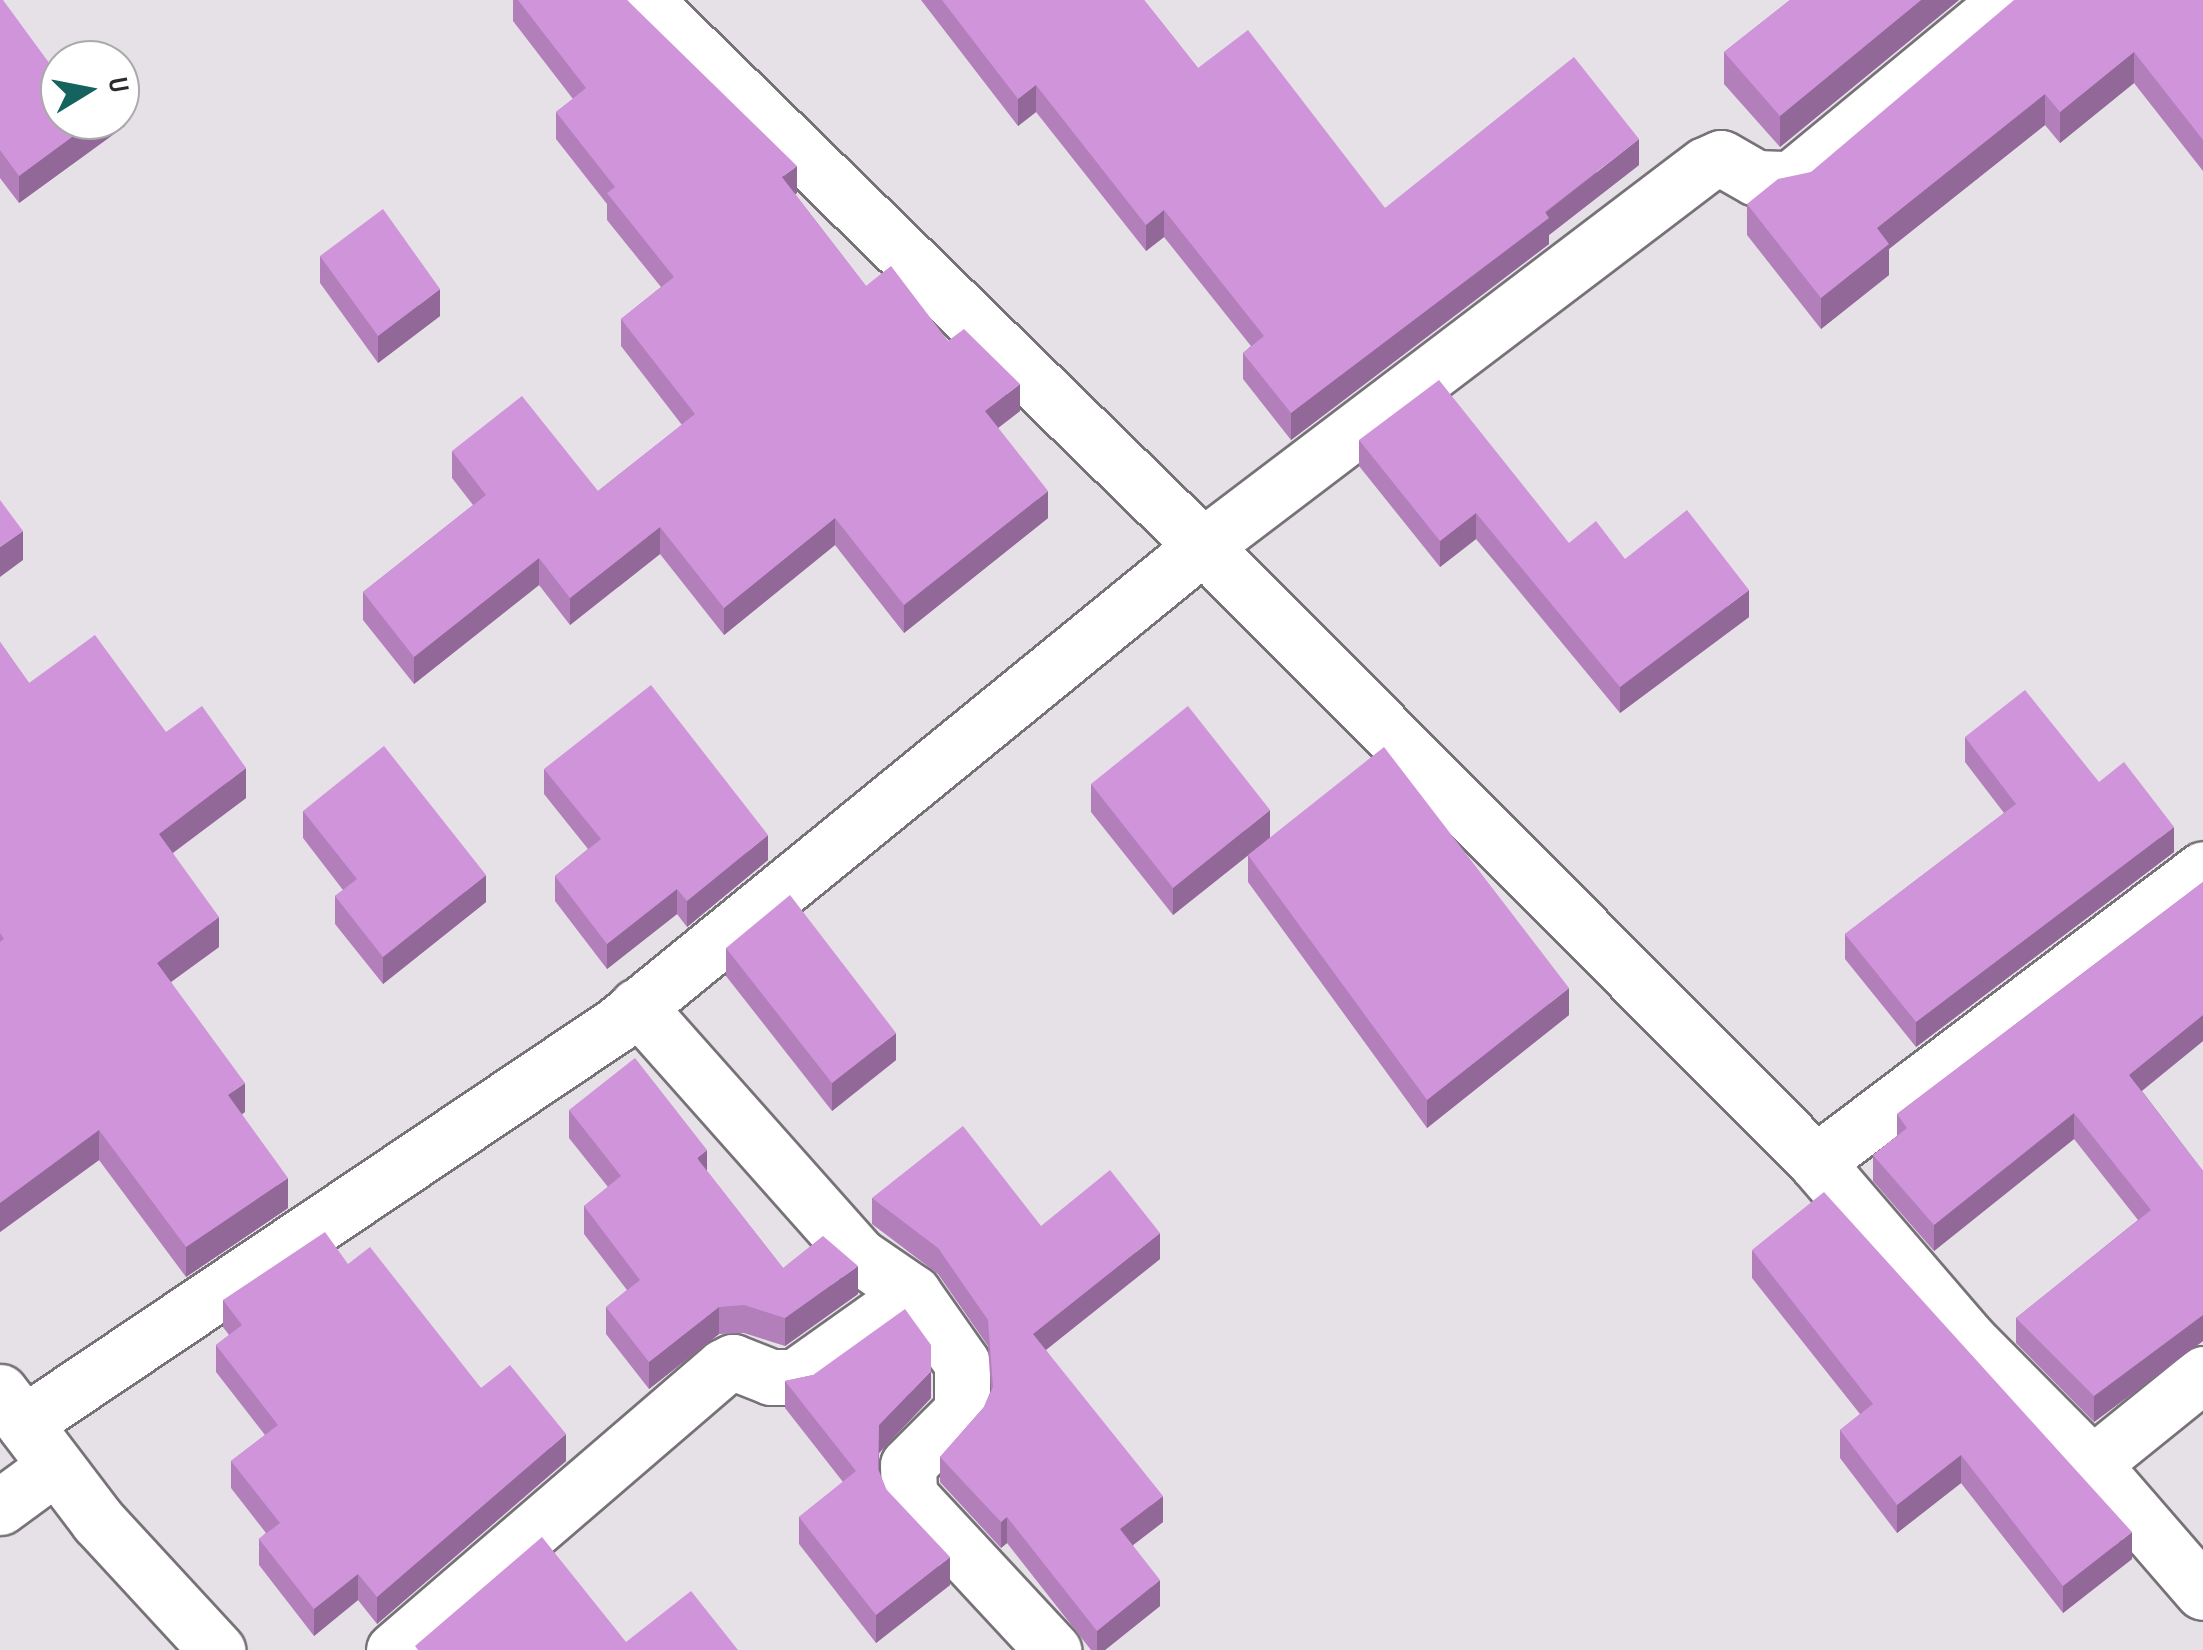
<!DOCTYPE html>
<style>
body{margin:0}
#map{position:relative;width:2203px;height:1650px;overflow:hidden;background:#e6e0e7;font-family:"Sofia Sans Condensed",sans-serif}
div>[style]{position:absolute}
.roads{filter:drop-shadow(2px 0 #777277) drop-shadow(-2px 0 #777277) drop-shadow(0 2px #777277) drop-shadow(0 -2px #777277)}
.minor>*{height:55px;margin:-27.5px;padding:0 27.5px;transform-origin:27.5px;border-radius:27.5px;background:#fff}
.wall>*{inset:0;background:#b27fbb}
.shaded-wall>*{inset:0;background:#916898}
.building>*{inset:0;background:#cf94d9}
span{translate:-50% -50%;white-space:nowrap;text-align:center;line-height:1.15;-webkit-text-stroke:8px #fff;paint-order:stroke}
.north{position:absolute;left:40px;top:40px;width:100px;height:100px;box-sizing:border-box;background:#fff;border:2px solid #abaaab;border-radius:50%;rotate:80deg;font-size:28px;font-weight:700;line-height:40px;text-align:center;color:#2c2a2d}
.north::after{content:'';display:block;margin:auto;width:35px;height:45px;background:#15635f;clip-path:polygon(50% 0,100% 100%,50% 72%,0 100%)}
</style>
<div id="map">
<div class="roads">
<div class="minor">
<i style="left:644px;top:0;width:781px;rotate:44.33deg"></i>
<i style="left:1203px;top:546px;width:869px;rotate:45.14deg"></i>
<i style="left:1816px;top:1162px;width:233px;rotate:49.3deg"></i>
<i style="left:1968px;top:1339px;width:176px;rotate:45.2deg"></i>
<i style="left:2092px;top:1464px;width:169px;rotate:49.1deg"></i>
<i style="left:637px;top:1006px;width:334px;rotate:48.4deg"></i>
<i style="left:859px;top:1256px;width:65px;rotate:34.4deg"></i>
<i style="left:913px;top:1293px;width:85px;rotate:55deg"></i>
<i style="left:962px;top:1363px;width:48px;rotate:90deg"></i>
<i style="left:962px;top:1411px;width:76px;rotate:135deg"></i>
<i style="left:908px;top:1465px;width:30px;rotate:88deg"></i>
<i style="left:909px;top:1495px;width:212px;rotate:47.1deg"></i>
<i style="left:1816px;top:1162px;width:485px;rotate:-37.1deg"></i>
<i style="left:0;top:1392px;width:162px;rotate:52.8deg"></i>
<i style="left:98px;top:1521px;width:176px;rotate:47.3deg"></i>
<i style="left:24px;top:1423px;width:715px;rotate:-33.93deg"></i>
<i style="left:617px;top:1024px;width:756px;rotate:-39.2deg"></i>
<i style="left:1203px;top:546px;width:630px;rotate:-37.2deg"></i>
<i style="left:1705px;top:165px;width:17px;rotate:-24deg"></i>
<i style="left:1721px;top:158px;width:40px;rotate:29.7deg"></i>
<i style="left:1756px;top:178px;width:35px;rotate:2deg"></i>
<i style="left:1791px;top:179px;width:281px;rotate:-39.5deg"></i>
<i style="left:2092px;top:1464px;width:143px;rotate:-39deg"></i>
<i style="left:0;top:1507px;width:69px;rotate:-36.2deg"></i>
<i style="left:394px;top:1650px;width:434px;rotate:-40.7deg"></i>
<i style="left:723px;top:1367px;width:11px;rotate:-27deg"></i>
<i style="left:733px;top:1362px;width:41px;rotate:21.5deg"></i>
<i style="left:771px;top:1377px;width:24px"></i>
<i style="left:795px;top:1377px;width:145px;rotate:-35.4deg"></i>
</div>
</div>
<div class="wall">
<i style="clip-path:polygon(0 0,52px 67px,125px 126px,19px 203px,0 178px)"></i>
<i style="clip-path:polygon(513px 0,627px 0,797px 193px,795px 194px,866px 286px,948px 341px,1020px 411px,998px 428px,1048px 518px,904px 633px,835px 545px,724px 635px,660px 554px,570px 625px,539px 585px,414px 684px,363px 620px,363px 592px,473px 505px,452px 478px,452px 451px,598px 491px,682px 425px,621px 346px,621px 319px,661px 287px,607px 220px,607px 204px,556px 139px,556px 112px,573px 99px,513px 21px)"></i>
<i style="clip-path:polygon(921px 0,1144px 0,1198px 68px,1385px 208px,1639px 165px,1549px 235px,1549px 244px,1291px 440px,1243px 379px,1243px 353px,1251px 346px,1164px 237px,1146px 251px,1036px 112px,1018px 126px)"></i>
<i style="clip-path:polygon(1790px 0,1959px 0,1780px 147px,1724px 84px,1724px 52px)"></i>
<i style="clip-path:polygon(2203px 0,2203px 171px,2134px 83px,2060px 143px,2045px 125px,1889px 249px,1889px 275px,1821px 329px,1747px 235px,1747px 204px,1811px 172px)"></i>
<i style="clip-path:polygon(320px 256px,440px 316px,378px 363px,320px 283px)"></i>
<i style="clip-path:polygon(1359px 440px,1569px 543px,1625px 559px,1749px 617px,1620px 713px,1476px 539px,1440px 567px,1359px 466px)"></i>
<i style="clip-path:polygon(0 642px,29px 683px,166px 732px,246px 798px,173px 853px,219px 947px,171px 982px,245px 1112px,242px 1114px,288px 1208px,186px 1277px,99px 1160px,0 1232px)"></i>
<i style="clip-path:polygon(1965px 737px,2099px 782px,2174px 852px,1916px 1047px,1845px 959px,1845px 934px,2004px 813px,1965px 762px)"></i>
<i style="clip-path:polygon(544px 769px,768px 860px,687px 927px,677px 914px,607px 969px,555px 901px,555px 876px,588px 849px,544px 794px)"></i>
<i style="clip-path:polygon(1091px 784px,1270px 838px,1569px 1015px,1427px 1128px,1248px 882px,1248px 855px,1173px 915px,1091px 812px)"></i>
<i style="clip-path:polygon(303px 811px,486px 902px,383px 984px,335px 924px,335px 896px,343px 890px,303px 838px)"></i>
<i style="clip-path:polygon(2203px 882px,2203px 1041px,2142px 1091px,2203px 1171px,2203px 1341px,2094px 1422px,2016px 1343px,2016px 1318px,2138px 1220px,2074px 1139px,1934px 1251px,1873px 1181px,1873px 1155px,1897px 1136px,1897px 1114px)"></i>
<i style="clip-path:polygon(726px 948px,896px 1060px,832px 1111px,726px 976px)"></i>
<i style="clip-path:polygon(569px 1110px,707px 1171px,783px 1268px,858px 1294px,785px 1346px,744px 1333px,719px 1334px,649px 1389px,606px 1334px,606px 1307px,627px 1290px,584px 1234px,584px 1206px,608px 1187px,569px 1138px)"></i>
<i style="clip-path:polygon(872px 1198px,1041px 1226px,1160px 1259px,1046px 1350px,1163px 1522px,1133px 1545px,1160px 1606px,1105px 1650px,1091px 1650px,1007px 1543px,1001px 1548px,940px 1482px,940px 1457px,984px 1407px,991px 1390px,988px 1346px,938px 1274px,872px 1224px)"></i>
<i style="clip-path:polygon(1752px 1250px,2132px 1559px,2063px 1613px,1961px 1483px,1897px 1533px,1840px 1458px,1840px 1430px,1860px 1414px,1752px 1278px)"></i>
<i style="clip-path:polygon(348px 1264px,481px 1388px,566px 1461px,377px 1624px,358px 1600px,314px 1636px,259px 1565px,259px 1539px,266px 1533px,231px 1488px,231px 1461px,265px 1435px,216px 1372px,216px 1345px,229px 1335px,223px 1327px,223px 1300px)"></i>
<i style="clip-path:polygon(813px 1375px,931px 1398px,879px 1453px,879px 1471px,886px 1489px,950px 1585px,876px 1643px,799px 1544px,799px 1517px,843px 1482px,785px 1408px,785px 1381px)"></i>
</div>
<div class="shaded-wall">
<i style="clip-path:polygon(1921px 0,1959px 0,1780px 147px,1780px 116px)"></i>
<i style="clip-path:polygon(2134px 52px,2134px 83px,2060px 143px,2060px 112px)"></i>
<i style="clip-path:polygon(1036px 85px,1036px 112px,1018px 126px,1018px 99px)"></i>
<i style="clip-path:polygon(2045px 94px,2045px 125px,1889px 249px,1889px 275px,1821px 329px,1821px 298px,1877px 228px)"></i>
<i style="clip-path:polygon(125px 98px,125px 126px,19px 203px,19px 176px,95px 120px,120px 120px,120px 102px)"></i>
<i style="clip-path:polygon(1639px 139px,1639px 165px,1549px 235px,1549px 244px,1291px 440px,1291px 413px)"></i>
<i style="clip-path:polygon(797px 166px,797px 193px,782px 205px,782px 177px)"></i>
<i style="clip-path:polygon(1164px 210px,1164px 237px,1146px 251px,1146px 225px)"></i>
<i style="clip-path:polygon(440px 289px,440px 316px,378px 363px,378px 336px)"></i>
<i style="clip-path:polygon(1020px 384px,1020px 411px,985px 438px,985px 411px)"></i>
<i style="clip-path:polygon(1048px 491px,1048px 518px,904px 633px,904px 605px)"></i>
<i style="clip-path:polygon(1476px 513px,1476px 539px,1440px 567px,1440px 541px)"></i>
<i style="clip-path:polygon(835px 518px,835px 545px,724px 635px,724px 608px)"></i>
<i style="clip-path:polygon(660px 527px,660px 554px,570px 625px,570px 598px)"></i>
<i style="clip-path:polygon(23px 531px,23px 560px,0 577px,0 547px)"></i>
<i style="clip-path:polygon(539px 558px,539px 585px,414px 684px,414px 657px)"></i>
<i style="clip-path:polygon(1749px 590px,1749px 617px,1620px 713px,1620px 687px)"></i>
<i style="clip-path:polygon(246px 768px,246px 798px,159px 863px,159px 834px)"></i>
<i style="clip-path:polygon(1270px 810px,1270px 838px,1173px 915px,1173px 888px)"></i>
<i style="clip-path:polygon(2174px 827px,2174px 852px,1916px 1047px,1916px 1022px)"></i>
<i style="clip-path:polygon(768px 835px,768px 860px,687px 927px,687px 901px)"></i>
<i style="clip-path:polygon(486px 875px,486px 902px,383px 984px,383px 957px)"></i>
<i style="clip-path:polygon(677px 889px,677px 914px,607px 969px,607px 944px)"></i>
<i style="clip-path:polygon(219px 917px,219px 947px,157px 992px,157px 963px)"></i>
<i style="clip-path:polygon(1569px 988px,1569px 1015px,1427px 1128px,1427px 1100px)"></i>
<i style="clip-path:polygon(2203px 1015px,2203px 1041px,2129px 1101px,2129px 1075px)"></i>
<i style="clip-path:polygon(896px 1033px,896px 1060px,832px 1111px,832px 1083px)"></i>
<i style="clip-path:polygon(245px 1083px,245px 1112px,228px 1124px,228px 1095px)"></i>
<i style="clip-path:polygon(2074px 1113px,2074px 1139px,1934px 1251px,1934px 1225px)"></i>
<i style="clip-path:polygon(99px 1130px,99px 1160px,0 1232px,0 1203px)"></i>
<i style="clip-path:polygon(707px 1150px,707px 1177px,697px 1158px)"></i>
<i style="clip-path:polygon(288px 1178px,288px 1208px,186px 1277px,186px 1247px)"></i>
<i style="clip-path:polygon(1160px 1233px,1160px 1259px,1033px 1360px,1033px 1334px)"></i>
<i style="clip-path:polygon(858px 1266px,858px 1294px,785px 1346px,785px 1318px)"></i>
<i style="clip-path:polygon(719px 1307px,719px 1334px,649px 1389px,649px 1362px)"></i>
<i style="clip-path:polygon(2203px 1315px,2203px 1341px,2094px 1422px,2094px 1396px)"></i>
<i style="clip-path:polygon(931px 1371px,931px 1398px,879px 1453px,878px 1496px,879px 1425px)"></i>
<i style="clip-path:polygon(566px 1434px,566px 1461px,377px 1624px,377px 1597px)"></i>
<i style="clip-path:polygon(1961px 1455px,1961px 1483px,1897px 1533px,1897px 1505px)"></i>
<i style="clip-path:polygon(1163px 1496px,1163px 1522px,1120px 1555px,1120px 1529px)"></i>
<i style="clip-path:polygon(1007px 1517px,1007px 1543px,1001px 1548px,1001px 1522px)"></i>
<i style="clip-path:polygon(2132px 1532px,2132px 1559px,2063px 1613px,2063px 1586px)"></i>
<i style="clip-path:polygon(950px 1557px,950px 1585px,876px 1643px,876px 1615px)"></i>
<i style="clip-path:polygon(358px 1574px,358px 1600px,314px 1636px,314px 1609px)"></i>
<i style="clip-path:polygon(1160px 1580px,1160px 1606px,1105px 1650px,1097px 1650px,1097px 1631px)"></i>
</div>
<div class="building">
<i style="clip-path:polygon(0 0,3px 0,52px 67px,60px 61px,60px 120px,95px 120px,19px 176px,0 150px)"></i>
<i style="clip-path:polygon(518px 0,627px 0,797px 166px,782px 177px,866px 286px,891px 266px,948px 341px,964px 329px,1020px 384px,985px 411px,1048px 491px,904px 605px,835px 518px,724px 608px,660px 527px,570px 598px,539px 558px,414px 657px,363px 592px,486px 495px,452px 451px,522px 396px,598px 491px,695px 414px,621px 319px,674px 277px,607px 193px,615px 187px,556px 112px,586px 88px)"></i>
<i style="clip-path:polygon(942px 0,1144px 0,1198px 68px,1248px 30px,1385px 208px,1574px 57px,1639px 139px,1545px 212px,1549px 218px,1291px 413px,1243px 353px,1264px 336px,1164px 210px,1146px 225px,1036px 85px,1018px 99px)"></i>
<i style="clip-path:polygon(1790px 0,1921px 0,1780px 116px,1724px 52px)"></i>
<i style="clip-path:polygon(2014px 0,2203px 0,2203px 140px,2134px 52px,2060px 112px,2045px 94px,1877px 228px,1889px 244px,1821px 298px,1747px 204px,1778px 179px,1811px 172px)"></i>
<i style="clip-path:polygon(85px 44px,97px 60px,62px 60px)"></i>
<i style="clip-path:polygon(383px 209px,440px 289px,378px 336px,320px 256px)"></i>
<i style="clip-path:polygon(1439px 380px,1569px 543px,1596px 521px,1625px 559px,1687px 510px,1749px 590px,1620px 687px,1476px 513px,1440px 541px,1359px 440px)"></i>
<i style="clip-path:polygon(0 500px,23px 531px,0 547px)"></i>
<i style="clip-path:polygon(95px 635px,166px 732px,202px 706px,246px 768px,159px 834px,219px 917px,157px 963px,245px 1083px,228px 1095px,288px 1178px,186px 1247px,99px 1130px,0 1203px,0 942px,4px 939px,0 933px,0 642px,29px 683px)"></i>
<i style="clip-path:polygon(651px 685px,768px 835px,687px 901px,677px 889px,607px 944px,555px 876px,601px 839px,544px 769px)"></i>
<i style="clip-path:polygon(2025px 690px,2099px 782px,2124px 762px,2174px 827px,1916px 1022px,1845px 934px,2016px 804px,1965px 737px)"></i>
<i style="clip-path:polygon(1188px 706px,1270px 810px,1173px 888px,1091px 784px)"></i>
<i style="clip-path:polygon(384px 746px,486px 875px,383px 957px,335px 896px,357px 879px,303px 811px)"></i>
<i style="clip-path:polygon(1384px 747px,1569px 988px,1427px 1100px,1248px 855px)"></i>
<i style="clip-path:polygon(2203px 882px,2203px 1015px,2129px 1075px,2203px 1171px,2203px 1315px,2094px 1396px,2016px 1318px,2151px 1210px,2074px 1113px,1934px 1225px,1873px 1155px,1907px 1128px,1897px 1114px)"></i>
<i style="clip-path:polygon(790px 895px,896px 1033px,832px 1083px,726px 948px)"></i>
<i style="clip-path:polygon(635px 1058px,707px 1150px,697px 1158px,783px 1268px,823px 1236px,858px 1266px,785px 1318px,744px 1305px,719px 1307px,649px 1362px,606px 1307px,640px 1280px,584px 1206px,621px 1176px,569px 1110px)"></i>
<i style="clip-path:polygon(963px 1126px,1041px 1226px,1110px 1170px,1160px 1233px,1033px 1334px,1163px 1496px,1120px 1529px,1160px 1580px,1097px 1631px,1007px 1517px,1001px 1522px,940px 1457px,984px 1407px,993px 1387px,988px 1320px,938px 1248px,872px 1198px)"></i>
<i style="clip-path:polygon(1824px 1192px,2132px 1532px,2063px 1586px,1961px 1455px,1897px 1505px,1840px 1430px,1873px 1404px,1752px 1250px)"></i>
<i style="clip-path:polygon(325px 1232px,348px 1264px,370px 1247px,481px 1388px,510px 1365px,566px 1434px,377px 1597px,358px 1574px,314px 1609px,259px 1539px,280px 1523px,231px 1461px,278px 1425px,216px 1345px,242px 1325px,223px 1300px)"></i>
<i style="clip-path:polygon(905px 1309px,931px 1345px,931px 1371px,879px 1425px,878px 1469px,886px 1489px,950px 1557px,876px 1615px,799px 1517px,856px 1471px,785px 1381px,813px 1375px)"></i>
<i style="clip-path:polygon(542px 1537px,626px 1642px,691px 1591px,738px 1650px,418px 1650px,415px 1646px)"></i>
</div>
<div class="north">U</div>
</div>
